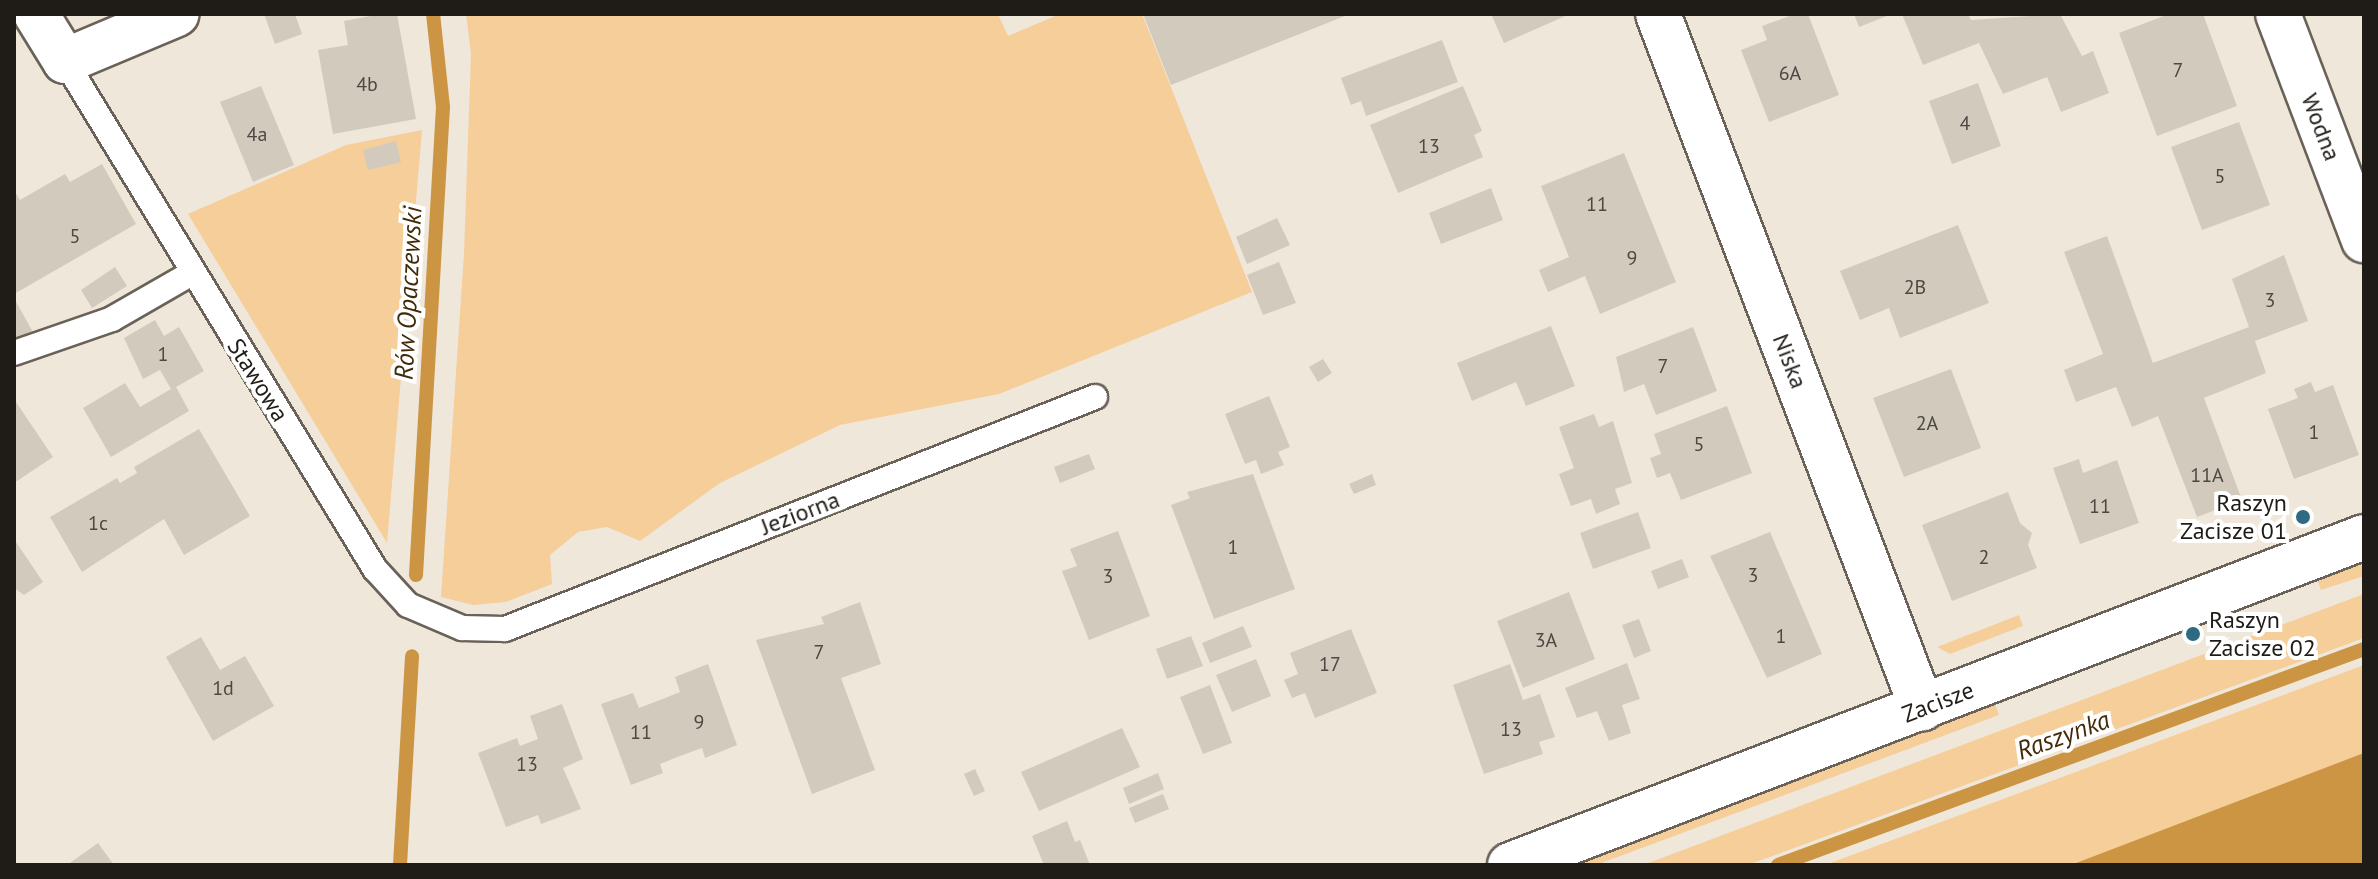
<!DOCTYPE html>
<meta charset="utf-8">
<style>
body{margin:0}
#map{position:relative;width:2378px;height:879px;overflow:hidden;background:#f0e7db;font-family:"PT Sans",sans-serif}
div>[style]{position:absolute}
.green>*{inset:0;background:#f5ce9a}
.water>*{inset:0;background:#cb9544}
.stream>*{height:14px;margin:-7px;padding:0 7px;transform-origin:7px;border-radius:7px;background:#cb9544}
.building>*{inset:0;background:#d3cabe}
.roads{filter:drop-shadow(2px 0 #6a6258) drop-shadow(-2px 0 #6a6258) drop-shadow(0 2px #6a6258) drop-shadow(0 -2px #6a6258)}
.service>*{height:24px;margin:-12px;padding:0 12px;transform-origin:12px;border-radius:12px;background:#fff}
.minor>*{height:44px;margin:-22px;padding:0 22px;transform-origin:22px;border-radius:22px;background:#fff}
.dots>*{width:22px;height:22px;translate:-50% -50%;box-sizing:border-box;border:4px solid #fff;border-radius:50%}
span{translate:-50% -50%;white-space:nowrap;text-align:center;line-height:1.15;-webkit-text-stroke:8px #fff;paint-order:stroke}
.number-label{font-size:20px;color:#4c4842}
.number-label span{-webkit-text-stroke-width:0}
.street-label{font-size:24px;color:#1f1c18}
.poi-label{font-size:24px;color:#1f1c18}
.right{translate:-100% -50%;text-align:right}
.left{translate:0 -50%;text-align:left}
.water-label{font-size:26px;color:#422c08;font-style:italic}
.frame{position:absolute;inset:0;border:16px solid #1f1c18;pointer-events:none}
</style>
<div id="map">
<div class="green">
<i style="clip-path:polygon(466px 14px,998px 14px,1008px 36px,1060px 14px,1142px 14px,1252px 292px,999px 394px,840px 425px,720px 483px,640px 541px,607px 527px,578px 532px,550px 555px,552px 584px,506px 602px,473px 605px,441px 597px,464px 253px,471px 54px)"></i>
<i style="clip-path:polygon(422px 130px,387px 543px,188px 214px,346px 145px)"></i>
<i style="clip-path:polygon(2364px 560px,2364px 576px,2321px 590px,2317px 579px)"></i>
<i style="clip-path:polygon(2364px 594px,2364px 638px,1748px 865px,1643px 865px)"></i>
<i style="clip-path:polygon(2019px 615px,2023px 626px,1950px 654px,1937px 647px)"></i>
<i style="clip-path:polygon(2364px 665px,2364px 865px,1825px 865px)"></i>
<i style="clip-path:polygon(1995px 704px,1999px 715px,1911px 748px,1596px 865px,1566px 865px)"></i>
</div>
<div class="water">
<i style="clip-path:polygon(2364px 753px,2364px 865px,2071px 865px)"></i>
</div>
<div class="stream">
<i style="left:416px;top:575px;width:469px;rotate:-86.7deg"></i>
<i style="left:443px;top:107px;width:94px;rotate:-96.1deg"></i>
<i style="left:400px;top:865px;width:209px;rotate:-86.7deg"></i>
<i style="left:1778px;top:865px;width:625px;rotate:-20.23deg"></i>
</div>
<div class="building">
<i style="clip-path:polygon(264px 14px,295px 14px,302px 34px,275px 44px)"></i>
<i style="clip-path:polygon(381px 14px,397px 14px,416px 119px,333px 134px,318px 50px,348px 45px,344px 21px)"></i>
<i style="clip-path:polygon(1143px 14px,1350px 14px,1171px 85px)"></i>
<i style="clip-path:polygon(1491px 14px,1570px 14px,1504px 43px)"></i>
<i style="clip-path:polygon(1795px 14px,1808px 14px,1839px 95px,1769px 122px,1741px 50px,1767px 40px,1762px 26px)"></i>
<i style="clip-path:polygon(1854px 14px,1892px 14px,1859px 27px)"></i>
<i style="clip-path:polygon(1902px 14px,1968px 14px,1971px 20px,2060px 14px,2082px 56px,2093px 51px,2109px 93px,2061px 112px,2047px 77px,2003px 94px,1979px 43px,1923px 65px)"></i>
<i style="clip-path:polygon(2169px 14px,2203px 14px,2237px 106px,2157px 136px,2119px 33px)"></i>
<i style="clip-path:polygon(1442px 40px,1458px 82px,1366px 116px,1361px 101px,1351px 105px,1341px 78px)"></i>
<i style="clip-path:polygon(1978px 83px,2001px 146px,1952px 164px,1929px 101px)"></i>
<i style="clip-path:polygon(261px 86px,294px 165px,253px 182px,220px 102px)"></i>
<i style="clip-path:polygon(1463px 86px,1482px 131px,1474px 135px,1483px 157px,1398px 193px,1370px 125px)"></i>
<i style="clip-path:polygon(2239px 122px,2270px 205px,2202px 230px,2171px 147px)"></i>
<i style="clip-path:polygon(396px 141px,401px 162px,368px 170px,363px 150px)"></i>
<i style="clip-path:polygon(1624px 153px,1676px 282px,1600px 314px,1585px 276px,1548px 292px,1539px 270px,1569px 257px,1541px 186px)"></i>
<i style="clip-path:polygon(102px 164px,136px 224px,14px 294px,14px 190px,20px 200px,65px 174px,70px 182px)"></i>
<i style="clip-path:polygon(1491px 188px,1503px 220px,1441px 244px,1429px 213px)"></i>
<i style="clip-path:polygon(1277px 218px,1290px 245px,1247px 264px,1236px 237px)"></i>
<i style="clip-path:polygon(1958px 225px,1989px 303px,1900px 338px,1889px 308px,1860px 320px,1840px 271px)"></i>
<i style="clip-path:polygon(2107px 236px,2153px 363px,2249px 327px,2232px 279px,2284px 255px,2308px 321px,2255px 341px,2266px 373px,2204px 398px,2242px 500px,2197px 517px,2158px 416px,2132px 427px,2116px 387px,2076px 402px,2064px 370px,2103px 354px,2064px 252px)"></i>
<i style="clip-path:polygon(1279px 262px,1296px 303px,1263px 315px,1247px 275px)"></i>
<i style="clip-path:polygon(115px 267px,127px 286px,92px 308px,81px 290px)"></i>
<i style="clip-path:polygon(14px 298px,34px 334px,18px 343px,14px 337px)"></i>
<i style="clip-path:polygon(155px 320px,164px 336px,179px 327px,204px 371px,176px 387px,189px 411px,111px 457px,83px 408px,125px 383px,140px 407px,171px 389px,160px 370px,143px 379px,124px 338px)"></i>
<i style="clip-path:polygon(1551px 326px,1575px 386px,1526px 406px,1516px 382px,1472px 401px,1457px 363px)"></i>
<i style="clip-path:polygon(1693px 327px,1717px 391px,1656px 415px,1644px 384px,1624px 392px,1616px 357px)"></i>
<i style="clip-path:polygon(1323px 359px,1332px 373px,1318px 382px,1309px 367px)"></i>
<i style="clip-path:polygon(1951px 369px,1981px 448px,1904px 477px,1873px 398px)"></i>
<i style="clip-path:polygon(2311px 382px,2315px 392px,2333px 385px,2359px 455px,2294px 479px,2268px 409px,2298px 398px,2294px 389px)"></i>
<i style="clip-path:polygon(1269px 396px,1290px 447px,1278px 452px,1284px 465px,1261px 474px,1256px 460px,1245px 464px,1225px 414px)"></i>
<i style="clip-path:polygon(14px 399px,53px 457px,14px 483px)"></i>
<i style="clip-path:polygon(1727px 406px,1752px 473px,1681px 500px,1670px 473px,1657px 478px,1650px 458px,1661px 454px,1654px 434px)"></i>
<i style="clip-path:polygon(1594px 414px,1599px 427px,1613px 421px,1632px 483px,1615px 489px,1620px 504px,1596px 514px,1591px 499px,1571px 506px,1559px 474px,1574px 468px,1559px 427px)"></i>
<i style="clip-path:polygon(199px 429px,250px 516px,184px 555px,164px 519px,82px 572px,50px 517px,117px 478px,120px 483px,137px 473px,134px 467px)"></i>
<i style="clip-path:polygon(1089px 454px,1095px 469px,1060px 483px,1054px 467px)"></i>
<i style="clip-path:polygon(2079px 459px,2083px 473px,2117px 460px,2139px 523px,2080px 544px,2053px 468px)"></i>
<i style="clip-path:polygon(1253px 474px,1295px 589px,1214px 619px,1171px 505px,1190px 498px,1187px 492px)"></i>
<i style="clip-path:polygon(1372px 474px,1376px 485px,1354px 494px,1349px 484px)"></i>
<i style="clip-path:polygon(2008px 492px,2020px 523px,2032px 533px,2028px 545px,2037px 568px,1952px 601px,1922px 525px)"></i>
<i style="clip-path:polygon(1638px 512px,1651px 548px,1593px 569px,1580px 533px)"></i>
<i style="clip-path:polygon(1118px 531px,1150px 616px,1089px 640px,1062px 571px,1077px 566px,1070px 549px)"></i>
<i style="clip-path:polygon(1770px 532px,1822px 654px,1767px 678px,1710px 556px)"></i>
<i style="clip-path:polygon(14px 539px,43px 582px,24px 595px,14px 588px)"></i>
<i style="clip-path:polygon(1682px 559px,1689px 577px,1658px 589px,1651px 571px)"></i>
<i style="clip-path:polygon(1569px 592px,1595px 659px,1523px 688px,1497px 621px)"></i>
<i style="clip-path:polygon(860px 602px,881px 664px,841px 678px,875px 770px,812px 794px,756px 640px,824px 624px,821px 617px)"></i>
<i style="clip-path:polygon(1639px 619px,1651px 651px,1634px 658px,1622px 625px)"></i>
<i style="clip-path:polygon(1243px 626px,1252px 647px,1210px 663px,1202px 643px)"></i>
<i style="clip-path:polygon(1351px 629px,1377px 693px,1315px 718px,1305px 693px,1292px 698px,1284px 680px,1298px 674px,1290px 653px)"></i>
<i style="clip-path:polygon(1191px 636px,1203px 666px,1167px 679px,1156px 649px)"></i>
<i style="clip-path:polygon(201px 637px,220px 670px,245px 656px,274px 706px,213px 741px,166px 657px)"></i>
<i style="clip-path:polygon(1256px 659px,1271px 696px,1232px 712px,1216px 675px)"></i>
<i style="clip-path:polygon(1627px 663px,1640px 699px,1622px 705px,1631px 733px,1609px 741px,1597px 711px,1577px 718px,1565px 688px)"></i>
<i style="clip-path:polygon(708px 664px,737px 745px,705px 758px,702px 748px,680px 756px,660px 764px,663px 773px,631px 785px,601px 704px,633px 693px,639px 708px,660px 700px,680px 692px,675px 677px)"></i>
<i style="clip-path:polygon(1510px 664px,1523px 700px,1540px 694px,1555px 737px,1539px 742px,1543px 754px,1484px 774px,1453px 685px)"></i>
<i style="clip-path:polygon(1210px 685px,1232px 743px,1203px 754px,1180px 697px)"></i>
<i style="clip-path:polygon(562px 704px,583px 759px,563px 768px,581px 809px,541px 824px,538px 815px,506px 827px,478px 753px,517px 738px,520px 746px,538px 739px,530px 716px)"></i>
<i style="clip-path:polygon(1122px 728px,1140px 767px,1039px 811px,1021px 772px)"></i>
<i style="clip-path:polygon(975px 769px,985px 791px,974px 796px,964px 774px)"></i>
<i style="clip-path:polygon(1158px 773px,1164px 789px,1129px 804px,1123px 788px)"></i>
<i style="clip-path:polygon(1163px 794px,1169px 809px,1135px 823px,1129px 808px)"></i>
<i style="clip-path:polygon(1067px 821px,1075px 842px,1080px 840px,1090px 865px,1044px 865px,1032px 836px)"></i>
<i style="clip-path:polygon(98px 843px,114px 865px,67px 865px)"></i>
</div>
<div class="roads">
<div class="service">
<i style="left:65px;top:61px;width:595px;rotate:58.61deg"></i>
<i style="left:375px;top:569px;width:49px;rotate:47.5deg"></i>
<i style="left:408px;top:605px;width:59px;rotate:23.1deg"></i>
<i style="left:462px;top:628px;width:43px;rotate:1.3deg"></i>
<i style="left:505px;top:629px;width:634px;rotate:-21.47deg"></i>
<i style="left:14px;top:353px;width:104px;rotate:-19.1deg"></i>
<i style="left:112px;top:319px;width:92px;rotate:-29.9deg"></i>
</div>
<div class="minor">
<i style="left:36px;top:14px;width:55px;rotate:58.3deg"></i>
<i style="left:65px;top:61px;width:121px;rotate:-22.8deg"></i>
<i style="left:1658px;top:14px;width:743px;rotate:69.17deg"></i>
<i style="left:2278px;top:14px;width:242px;rotate:69.2deg"></i>
<i style="left:1510px;top:865px;width:915px;rotate:-21.01deg"></i>
</div>
</div>
<div class="dots">
<i style="left:2303px;top:517px;background:#2e6a82"></i>
<i style="left:2193px;top:634px;background:#2e6a82"></i>
</div>
<div class="number-label">
<span style="left:2178px;top:70px">7</span>
<span style="left:1790px;top:73px">6A</span>
<span style="left:367px;top:84px">4b</span>
<span style="left:1965px;top:123px">4</span>
<span style="left:257px;top:134px">4a</span>
<span style="left:1429px;top:146px">13</span>
<span style="left:2220px;top:176px">5</span>
<span style="left:1597px;top:204px">11</span>
<span style="left:75px;top:236px">5</span>
<span style="left:1632px;top:258px">9</span>
<span style="left:1915px;top:287px">2B</span>
<span style="left:2270px;top:300px">3</span>
<span style="left:163px;top:354px">1</span>
<span style="left:1663px;top:366px">7</span>
<span style="left:1927px;top:423px">2A</span>
<span style="left:2314px;top:432px">1</span>
<span style="left:1699px;top:444px">5</span>
<span style="left:2207px;top:475px">11A</span>
<span style="left:2100px;top:506px">11</span>
<span style="left:98px;top:523px">1c</span>
<span style="left:1233px;top:547px">1</span>
<span style="left:1984px;top:557px">2</span>
<span style="left:1753px;top:575px">3</span>
<span style="left:1108px;top:576px">3</span>
<span style="left:1781px;top:636px">1</span>
<span style="left:1546px;top:640px">3A</span>
<span style="left:819px;top:652px">7</span>
<span style="left:1330px;top:664px">17</span>
<span style="left:223px;top:688px">1d</span>
<span style="left:699px;top:722px">9</span>
<span style="left:1511px;top:729px">13</span>
<span style="left:641px;top:732px">11</span>
<span style="left:527px;top:764px">13</span>
</div>
<div class="street-label">
<span style="left:2321px;top:127px;rotate:69deg">Wodna</span>
<span style="left:1790px;top:361px;rotate:69deg">Niska</span>
<span style="left:258px;top:380px;rotate:58deg">Stawowa</span>
<span style="left:800px;top:513px;rotate:-21deg">Jeziorna</span>
<span style="left:1938px;top:702px;rotate:-21deg">Zacisze</span>
</div>
<div class="poi-label">
<span class="right" style="left:2287px;top:517px">Raszyn<br>Zacisze 01</span>
<span class="left" style="left:2209px;top:634px">Raszyn<br>Zacisze 02</span>
</div>
<div class="water-label">
<span style="left:408px;top:293px;rotate:-87deg">Rów Opaczewski</span>
<span style="left:2063px;top:735px;rotate:-20deg">Raszynka</span>
</div>
<div class="frame"></div>
</div>
